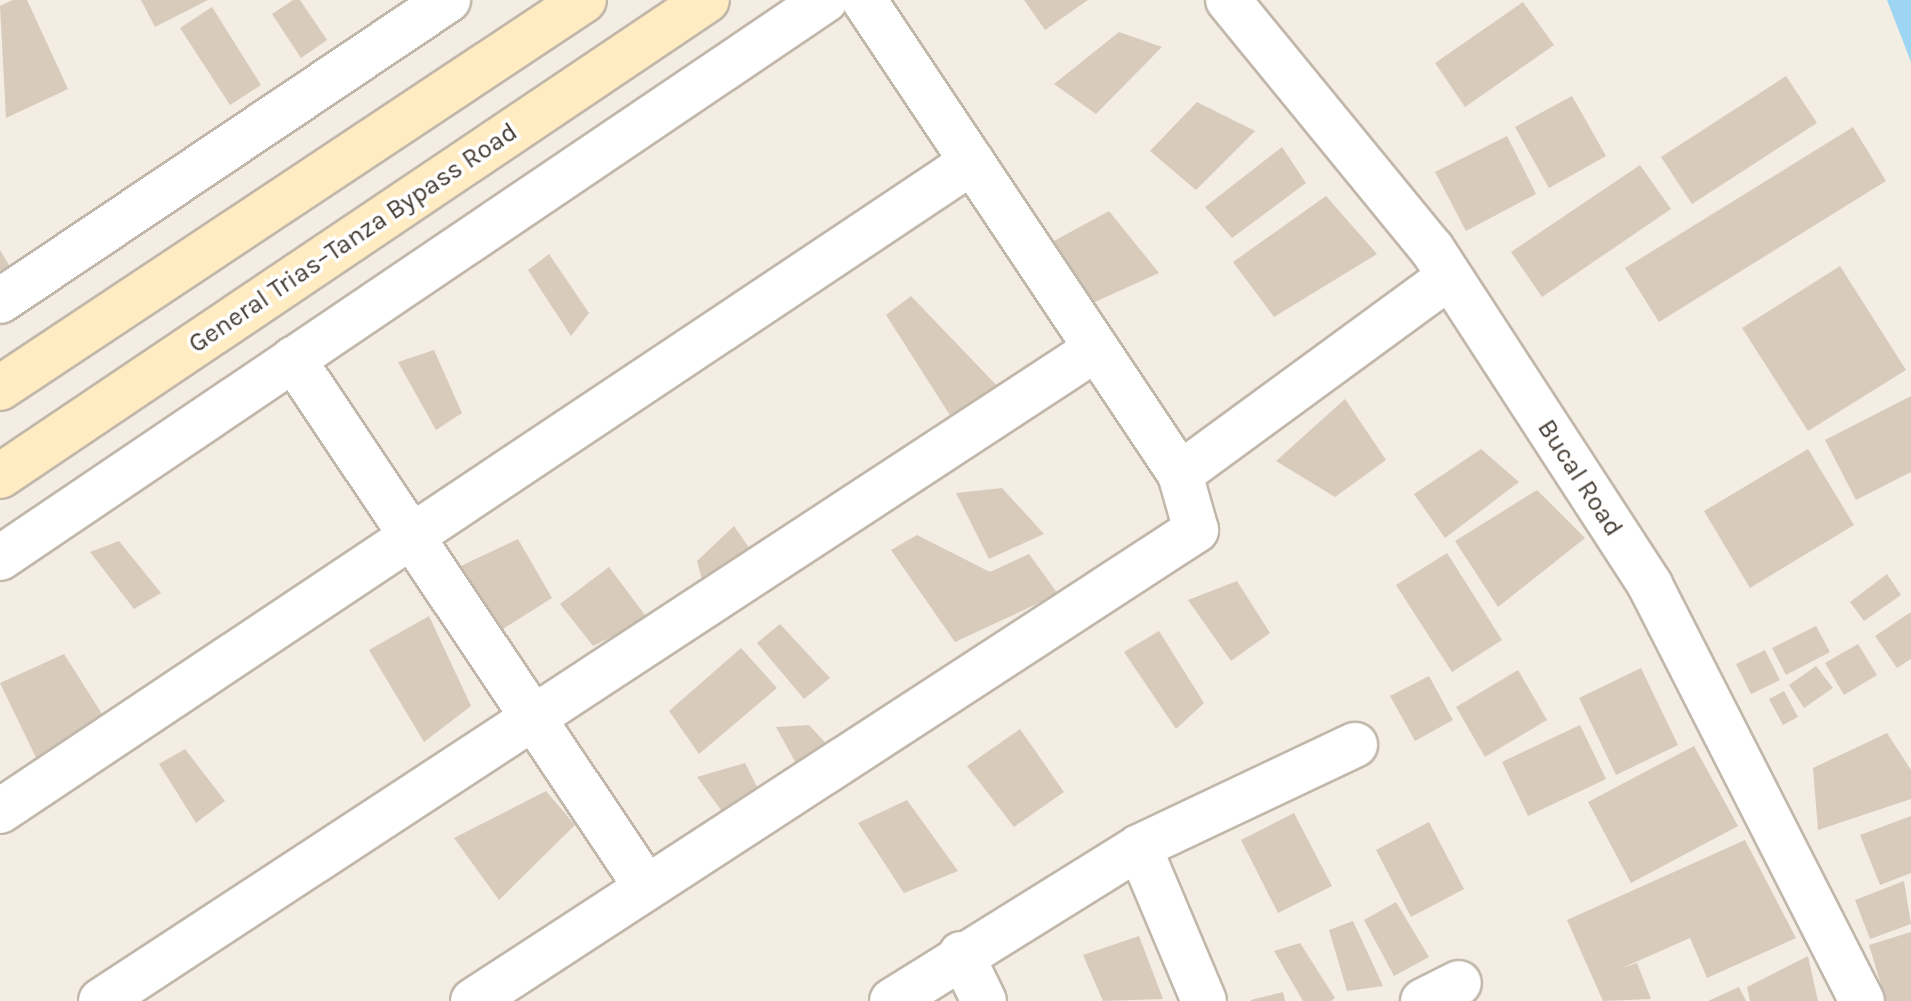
<!DOCTYPE html>
<meta charset="utf-8">
<style>
body{margin:0}
#map{position:relative;width:1911px;height:1001px;overflow:hidden;background:#f3ede4;font-family:Karla,sans-serif}
div>[style]{position:absolute}
.water>*{inset:0;background:#9ed5f2}
.building>*{inset:0;background:#d8cbbc}
.roads{filter:drop-shadow(2px 0 #c1b7aa) drop-shadow(-2px 0 #c1b7aa) drop-shadow(0 2px #c1b7aa) drop-shadow(0 -2px #c1b7aa)}
.minor>*{height:44px;margin:-22px;padding:0 22px;transform-origin:22px;border-radius:22px;background:#fff}
.tertiary>*{height:44px;margin:-22px;padding:0 22px;transform-origin:22px;border-radius:22px;background:#fff}
.secondary>*{height:44px;margin:-22px;padding:0 22px;transform-origin:22px;border-radius:22px;background:#ffecc2}
span{translate:-50% -50%;white-space:nowrap;text-align:center;line-height:1.15;-webkit-text-stroke:7px #fff;paint-order:stroke}
.street-label{font-size:26px;color:#453d34}
</style>
<div id="map">
<div class="water">
<i style="clip-path:polygon(1887px 0,1911px 0,1911px 62px)"></i>
</div>
<div class="building">
<i style="clip-path:polygon(13px 0,27px 0,68px 89px,6px 118px,0 6px)"></i>
<i style="clip-path:polygon(141px 0,208px 0,155px 27px)"></i>
<i style="clip-path:polygon(293px 0,300px 0,327px 40px,301px 58px,272px 14px)"></i>
<i style="clip-path:polygon(1024px 0,1088px 0,1045px 30px)"></i>
<i style="clip-path:polygon(1523px 2px,1554px 45px,1465px 107px,1435px 63px)"></i>
<i style="clip-path:polygon(212px 7px,261px 85px,230px 105px,180px 28px)"></i>
<i style="clip-path:polygon(1119px 32px,1162px 47px,1096px 114px,1054px 84px)"></i>
<i style="clip-path:polygon(1786px 76px,1817px 123px,1692px 204px,1661px 157px)"></i>
<i style="clip-path:polygon(1572px 96px,1606px 156px,1549px 188px,1515px 127px)"></i>
<i style="clip-path:polygon(1197px 102px,1255px 131px,1196px 190px,1150px 151px)"></i>
<i style="clip-path:polygon(1853px 127px,1886px 181px,1659px 322px,1625px 268px)"></i>
<i style="clip-path:polygon(1507px 136px,1536px 194px,1466px 231px,1435px 172px)"></i>
<i style="clip-path:polygon(1282px 147px,1306px 183px,1232px 238px,1205px 207px)"></i>
<i style="clip-path:polygon(1640px 165px,1671px 209px,1542px 297px,1511px 252px)"></i>
<i style="clip-path:polygon(1326px 196px,1377px 254px,1274px 317px,1233px 262px)"></i>
<i style="clip-path:polygon(1109px 211px,1159px 273px,1086px 306px,1054px 241px)"></i>
<i style="clip-path:polygon(0 250px,12px 270px,0 277px)"></i>
<i style="clip-path:polygon(549px 254px,589px 313px,571px 336px,528px 270px)"></i>
<i style="clip-path:polygon(1840px 266px,1906px 370px,1808px 431px,1742px 328px)"></i>
<i style="clip-path:polygon(911px 296px,1002px 391px,953px 420px,886px 315px)"></i>
<i style="clip-path:polygon(434px 350px,462px 413px,436px 430px,398px 362px)"></i>
<i style="clip-path:polygon(1911px 396px,1911px 472px,1856px 500px,1825px 440px)"></i>
<i style="clip-path:polygon(1345px 399px,1386px 460px,1335px 497px,1276px 461px)"></i>
<i style="clip-path:polygon(1481px 449px,1519px 482px,1445px 538px,1414px 494px)"></i>
<i style="clip-path:polygon(1808px 449px,1854px 525px,1750px 588px,1704px 511px)"></i>
<i style="clip-path:polygon(1002px 488px,1044px 534px,989px 559px,956px 493px)"></i>
<i style="clip-path:polygon(1537px 490px,1585px 538px,1498px 607px,1455px 541px)"></i>
<i style="clip-path:polygon(734px 526px,759px 562px,703px 583px,697px 561px)"></i>
<i style="clip-path:polygon(917px 535px,990px 572px,1029px 554px,1058px 594px,955px 642px,891px 550px)"></i>
<i style="clip-path:polygon(518px 539px,552px 598px,492px 636px,446px 573px)"></i>
<i style="clip-path:polygon(119px 541px,161px 593px,134px 609px,90px 552px)"></i>
<i style="clip-path:polygon(1447px 553px,1502px 640px,1452px 672px,1396px 585px)"></i>
<i style="clip-path:polygon(609px 567px,648px 619px,593px 646px,560px 604px)"></i>
<i style="clip-path:polygon(1887px 574px,1901px 595px,1864px 621px,1850px 602px)"></i>
<i style="clip-path:polygon(1237px 581px,1270px 633px,1231px 661px,1188px 600px)"></i>
<i style="clip-path:polygon(1911px 612px,1911px 659px,1897px 668px,1875px 636px)"></i>
<i style="clip-path:polygon(429px 616px,471px 706px,424px 742px,369px 650px)"></i>
<i style="clip-path:polygon(780px 624px,830px 678px,804px 699px,757px 643px)"></i>
<i style="clip-path:polygon(1816px 626px,1830px 652px,1786px 675px,1772px 648px)"></i>
<i style="clip-path:polygon(1159px 631px,1204px 703px,1176px 729px,1124px 652px)"></i>
<i style="clip-path:polygon(1858px 644px,1877px 675px,1844px 695px,1825px 663px)"></i>
<i style="clip-path:polygon(741px 648px,777px 688px,699px 754px,669px 711px)"></i>
<i style="clip-path:polygon(1765px 650px,1780px 680px,1751px 694px,1736px 664px)"></i>
<i style="clip-path:polygon(64px 654px,109px 725px,42px 770px,0 683px)"></i>
<i style="clip-path:polygon(1816px 666px,1833px 688px,1804px 708px,1789px 685px)"></i>
<i style="clip-path:polygon(1641px 668px,1678px 745px,1616px 775px,1579px 698px)"></i>
<i style="clip-path:polygon(1518px 670px,1547px 720px,1485px 757px,1456px 707px)"></i>
<i style="clip-path:polygon(1429px 676px,1453px 720px,1415px 741px,1390px 696px)"></i>
<i style="clip-path:polygon(1784px 691px,1798px 717px,1783px 725px,1769px 699px)"></i>
<i style="clip-path:polygon(809px 725px,846px 765px,804px 778px,776px 727px)"></i>
<i style="clip-path:polygon(1580px 725px,1606px 779px,1528px 816px,1502px 762px)"></i>
<i style="clip-path:polygon(1020px 729px,1064px 792px,1014px 827px,967px 766px)"></i>
<i style="clip-path:polygon(1887px 733px,1911px 770px,1911px 799px,1818px 830px,1813px 768px)"></i>
<i style="clip-path:polygon(1694px 746px,1738px 826px,1631px 883px,1588px 802px)"></i>
<i style="clip-path:polygon(185px 749px,225px 801px,196px 823px,159px 764px)"></i>
<i style="clip-path:polygon(745px 763px,770px 812px,729px 821px,697px 777px)"></i>
<i style="clip-path:polygon(546px 791px,575px 825px,499px 900px,454px 838px)"></i>
<i style="clip-path:polygon(907px 800px,958px 871px,904px 893px,858px 823px)"></i>
<i style="clip-path:polygon(1294px 813px,1332px 886px,1278px 913px,1241px 840px)"></i>
<i style="clip-path:polygon(1911px 816px,1911px 873px,1880px 885px,1860px 835px)"></i>
<i style="clip-path:polygon(1429px 822px,1464px 889px,1411px 917px,1376px 850px)"></i>
<i style="clip-path:polygon(1745px 840px,1796px 938px,1707px 978px,1690px 938px,1622px 968px,1637px 963px,1651px 999px,1603px 1001px,1567px 920px)"></i>
<i style="clip-path:polygon(1904px 881px,1911px 924px,1870px 939px,1855px 900px)"></i>
<i style="clip-path:polygon(1396px 902px,1429px 957px,1394px 976px,1364px 920px)"></i>
<i style="clip-path:polygon(1353px 921px,1383px 986px,1347px 991px,1329px 930px)"></i>
<i style="clip-path:polygon(1911px 932px,1911px 1001px,1886px 1001px,1869px 945px)"></i>
<i style="clip-path:polygon(1139px 936px,1163px 999px,1103px 1001px,1083px 955px)"></i>
<i style="clip-path:polygon(1300px 943px,1335px 998px,1331px 1001px,1303px 1001px,1274px 951px)"></i>
<i style="clip-path:polygon(1808px 956px,1818px 1001px,1750px 1001px,1747px 987px)"></i>
<i style="clip-path:polygon(1739px 987px,1746px 1001px,1708px 1001px)"></i>
<i style="clip-path:polygon(1283px 992px,1285px 1001px,1251px 1001px,1251px 1000px)"></i>
</div>
<div class="roads">
<div class="minor">
<i style="left:0;top:301px;width:540px;rotate:-33.9deg"></i>
<i style="left:293px;top:359px;width:633px;rotate:56.21deg"></i>
<i style="left:1180px;top:474px;width:333px;rotate:-36.2deg"></i>
<i style="left:0;top:558px;width:996px;rotate:-34.07deg"></i>
<i style="left:0;top:811px;width:1169px;rotate:-33.73deg"></i>
<i style="left:1139px;top:847px;width:239px;rotate:-25.3deg"></i>
<i style="left:961px;top:954px;width:52px;rotate:63.9deg"></i>
<i style="left:101px;top:1001px;width:1190px;rotate:-33.24deg"></i>
<i style="left:473px;top:1001px;width:863px;rotate:-33.08deg"></i>
<i style="left:1196px;top:530px;width:58px;rotate:-105.9deg"></i>
<i style="left:1180px;top:474px;width:570px;rotate:-123.69deg"></i>
<i style="left:892px;top:1001px;width:291px;rotate:-31.9deg"></i>
<i style="left:1139px;top:847px;width:167px;rotate:67.1deg"></i>
<i style="left:1423px;top:1001px;width:40px;rotate:-26.6deg"></i>
</div>
<div class="tertiary">
<i style="left:1228px;top:0;width:322px;rotate:50.7deg"></i>
<i style="left:1432px;top:249px;width:401px;rotate:57deg"></i>
<i style="left:1650px;top:585px;width:467px;rotate:63deg"></i>
</div>
<div class="secondary">
<i style="left:0;top:388px;width:701px;rotate:-33.6deg"></i>
<i style="left:0;top:476px;width:852px;rotate:-33.95deg"></i>
</div>
</div>
<div class="street-label">
<span style="left:353px;top:238px;rotate:-34deg">General Trias–Tanza Bypass Road</span>
<span style="left:1580px;top:478px;rotate:57deg">Bucal Road</span>
</div>
</div>
